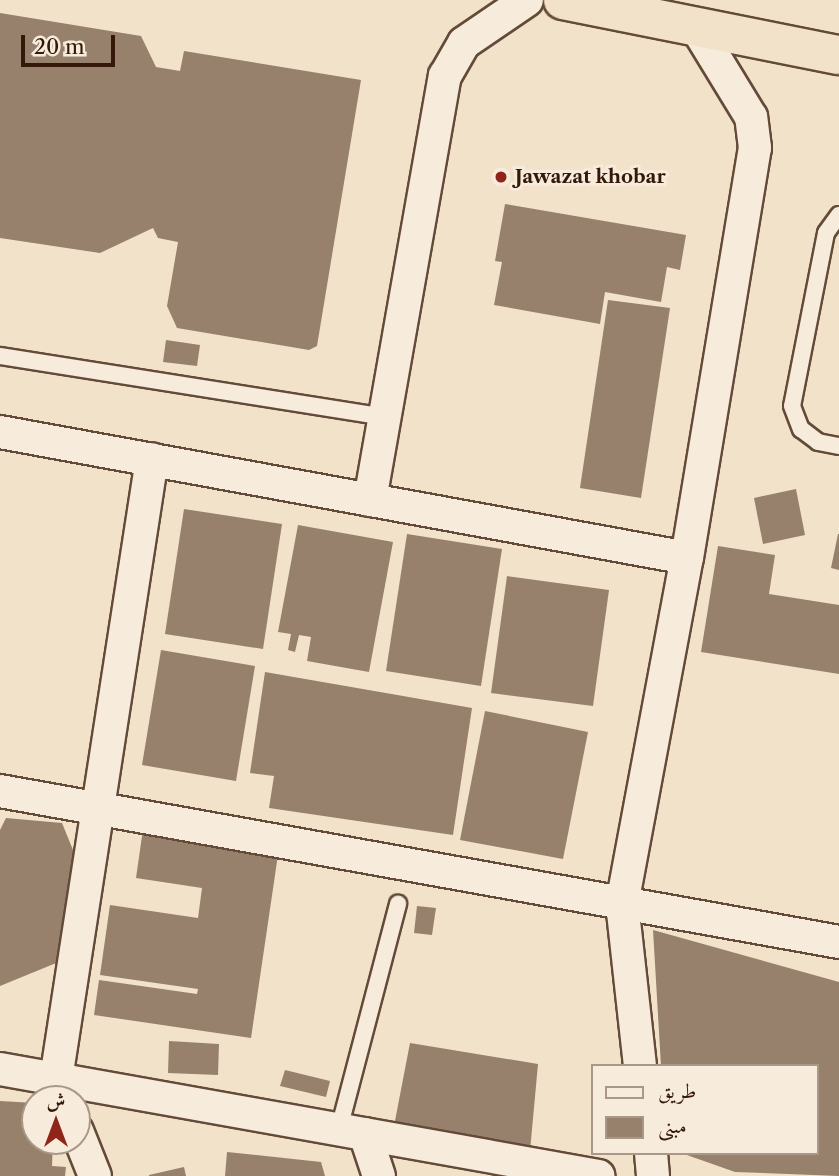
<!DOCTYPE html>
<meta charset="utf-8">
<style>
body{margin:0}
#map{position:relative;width:839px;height:1176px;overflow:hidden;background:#f2e2c9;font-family:"Libre Caslon Text",Amiri,serif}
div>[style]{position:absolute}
.building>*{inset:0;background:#97816d}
.roads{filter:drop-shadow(2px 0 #644a39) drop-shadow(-2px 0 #644a39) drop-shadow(0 2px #644a39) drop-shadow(0 -2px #644a39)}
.lane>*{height:16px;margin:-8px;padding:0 8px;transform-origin:8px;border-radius:8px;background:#f7ecdc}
.street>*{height:32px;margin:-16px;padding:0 16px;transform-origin:16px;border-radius:16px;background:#f7ecdc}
.highway>*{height:38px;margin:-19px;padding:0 19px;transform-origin:19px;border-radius:19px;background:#f2e2c9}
.dots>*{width:19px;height:19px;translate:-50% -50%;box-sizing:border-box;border:4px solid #f7ecdc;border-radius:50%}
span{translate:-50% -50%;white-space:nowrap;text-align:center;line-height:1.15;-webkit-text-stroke:6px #f7ecdc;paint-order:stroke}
.poi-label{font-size:19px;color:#341809;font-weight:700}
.left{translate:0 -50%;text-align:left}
.legend{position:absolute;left:591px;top:1064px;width:228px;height:91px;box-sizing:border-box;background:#f7ecdc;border:2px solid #a99788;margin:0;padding:9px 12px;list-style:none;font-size:21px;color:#341809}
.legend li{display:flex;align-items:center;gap:14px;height:35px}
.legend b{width:35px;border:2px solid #a99788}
.north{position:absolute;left:21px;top:1085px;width:70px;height:70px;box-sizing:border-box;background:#f7ecdc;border:2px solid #a99788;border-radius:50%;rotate:0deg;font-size:19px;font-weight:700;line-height:28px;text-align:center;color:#341809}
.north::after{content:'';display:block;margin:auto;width:24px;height:32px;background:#8f2418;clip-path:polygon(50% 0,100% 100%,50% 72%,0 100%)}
.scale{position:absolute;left:21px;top:35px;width:94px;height:32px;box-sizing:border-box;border:4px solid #341809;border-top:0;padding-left:9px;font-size:21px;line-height:24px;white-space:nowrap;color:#341809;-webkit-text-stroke:5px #f7ecdc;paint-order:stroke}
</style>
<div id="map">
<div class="building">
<i style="clip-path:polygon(0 13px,141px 36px,156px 67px,180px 71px,184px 51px,361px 80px,317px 346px,309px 350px,177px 328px,167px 306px,178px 242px,158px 238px,153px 228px,100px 253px,0 238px)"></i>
<i style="clip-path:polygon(505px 204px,686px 235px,680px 270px,667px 267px,661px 302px,605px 292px,600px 324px,494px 305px,502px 262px,495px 261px)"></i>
<i style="clip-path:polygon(608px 300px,670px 308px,641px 498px,580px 488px)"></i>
<i style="clip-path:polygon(166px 340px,200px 345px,197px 366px,163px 362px)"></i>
<i style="clip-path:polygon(796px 489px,805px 535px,763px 544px,754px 498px)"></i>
<i style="clip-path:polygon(184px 509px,282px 524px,263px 649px,165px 634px)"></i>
<i style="clip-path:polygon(298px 525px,393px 542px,369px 672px,307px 661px,311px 637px,299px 635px,295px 652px,288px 650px,291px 634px,278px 632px)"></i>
<i style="clip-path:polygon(407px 534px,502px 549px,481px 686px,386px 671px)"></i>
<i style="clip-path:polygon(838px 534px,839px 534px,839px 570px,831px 568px)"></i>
<i style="clip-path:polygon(718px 546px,775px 555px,769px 594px,839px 605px,839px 674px,701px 652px)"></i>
<i style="clip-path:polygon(507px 576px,609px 590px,593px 706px,491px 693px)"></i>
<i style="clip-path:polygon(161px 650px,255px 666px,236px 781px,142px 765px)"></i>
<i style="clip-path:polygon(265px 672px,472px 708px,453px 835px,269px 808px,274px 776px,250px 773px)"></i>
<i style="clip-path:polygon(485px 711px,588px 732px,563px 859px,460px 840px)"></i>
<i style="clip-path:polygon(6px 818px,62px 823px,75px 855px,61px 961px,0 986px,0 830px)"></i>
<i style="clip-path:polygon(143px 829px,279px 848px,251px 1038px,94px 1015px,99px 980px,197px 994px,198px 989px,100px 975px,110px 905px,198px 918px,202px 888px,136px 878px)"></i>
<i style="clip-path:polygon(417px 906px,436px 908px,432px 935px,414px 933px)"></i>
<i style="clip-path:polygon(653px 930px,839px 982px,839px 1176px,735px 1172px,684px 1154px,816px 1153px,816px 1066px,661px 1066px)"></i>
<i style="clip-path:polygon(169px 1041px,219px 1044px,218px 1075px,168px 1073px)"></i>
<i style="clip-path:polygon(410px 1043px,538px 1064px,530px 1151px,394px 1126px)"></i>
<i style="clip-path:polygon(285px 1070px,330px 1081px,326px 1097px,280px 1086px)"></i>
<i style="clip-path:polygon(0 1101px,35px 1103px,35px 1141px,53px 1141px,52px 1166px,66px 1167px,65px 1176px,0 1176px)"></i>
<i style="clip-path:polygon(227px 1152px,321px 1162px,325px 1176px,225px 1176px)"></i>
<i style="clip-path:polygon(184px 1167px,186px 1176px,149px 1176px,149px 1175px)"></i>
</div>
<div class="roads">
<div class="lane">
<i style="left:839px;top:215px;width:22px;rotate:126deg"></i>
<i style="left:826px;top:233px;width:176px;rotate:101.1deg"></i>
<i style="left:792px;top:406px;width:25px;rotate:69deg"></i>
<i style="left:801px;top:429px;width:21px;rotate:37deg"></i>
<i style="left:818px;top:442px;width:21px;rotate:11deg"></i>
<i style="left:0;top:356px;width:390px;rotate:9deg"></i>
<i style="left:339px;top:1129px;width:233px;rotate:-75.3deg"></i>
</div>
<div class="street">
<i style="left:0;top:432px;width:698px;rotate:10.39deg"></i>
<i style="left:370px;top:500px;width:431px;rotate:-80deg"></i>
<i style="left:445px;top:76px;width:38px;rotate:-60deg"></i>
<i style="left:464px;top:43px;width:76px;rotate:-34.3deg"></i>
<i style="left:0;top:791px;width:852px;rotate:10.2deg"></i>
<i style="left:640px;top:1066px;width:163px;rotate:-96.3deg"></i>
<i style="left:622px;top:904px;width:352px;rotate:-79.4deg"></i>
<i style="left:687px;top:558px;width:416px;rotate:-80.6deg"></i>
<i style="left:755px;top:148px;width:31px;rotate:-97deg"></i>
<i style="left:751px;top:117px;width:105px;rotate:-121.4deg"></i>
<i style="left:0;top:1069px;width:608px;rotate:10.13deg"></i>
<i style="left:64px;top:1099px;width:22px;rotate:-112deg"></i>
<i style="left:56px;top:1079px;width:627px;rotate:-81.2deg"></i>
<i style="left:77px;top:1131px;width:48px;rotate:68.2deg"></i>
<i style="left:365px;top:1134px;width:44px;rotate:71.6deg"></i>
<i style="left:651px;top:1153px;width:23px;rotate:85deg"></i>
</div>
<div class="highway">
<i style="left:563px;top:0;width:281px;rotate:11.3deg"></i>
</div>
</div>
<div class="dots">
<i style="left:501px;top:177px;background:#8f2418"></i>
</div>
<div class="poi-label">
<span class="left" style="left:515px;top:177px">Jawazat khobar</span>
</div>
<ul class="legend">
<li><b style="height:9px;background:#f7ecdc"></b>طريق</li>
<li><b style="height:19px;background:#97816d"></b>مبنى</li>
</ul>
<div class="north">ش</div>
<div class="scale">20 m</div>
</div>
